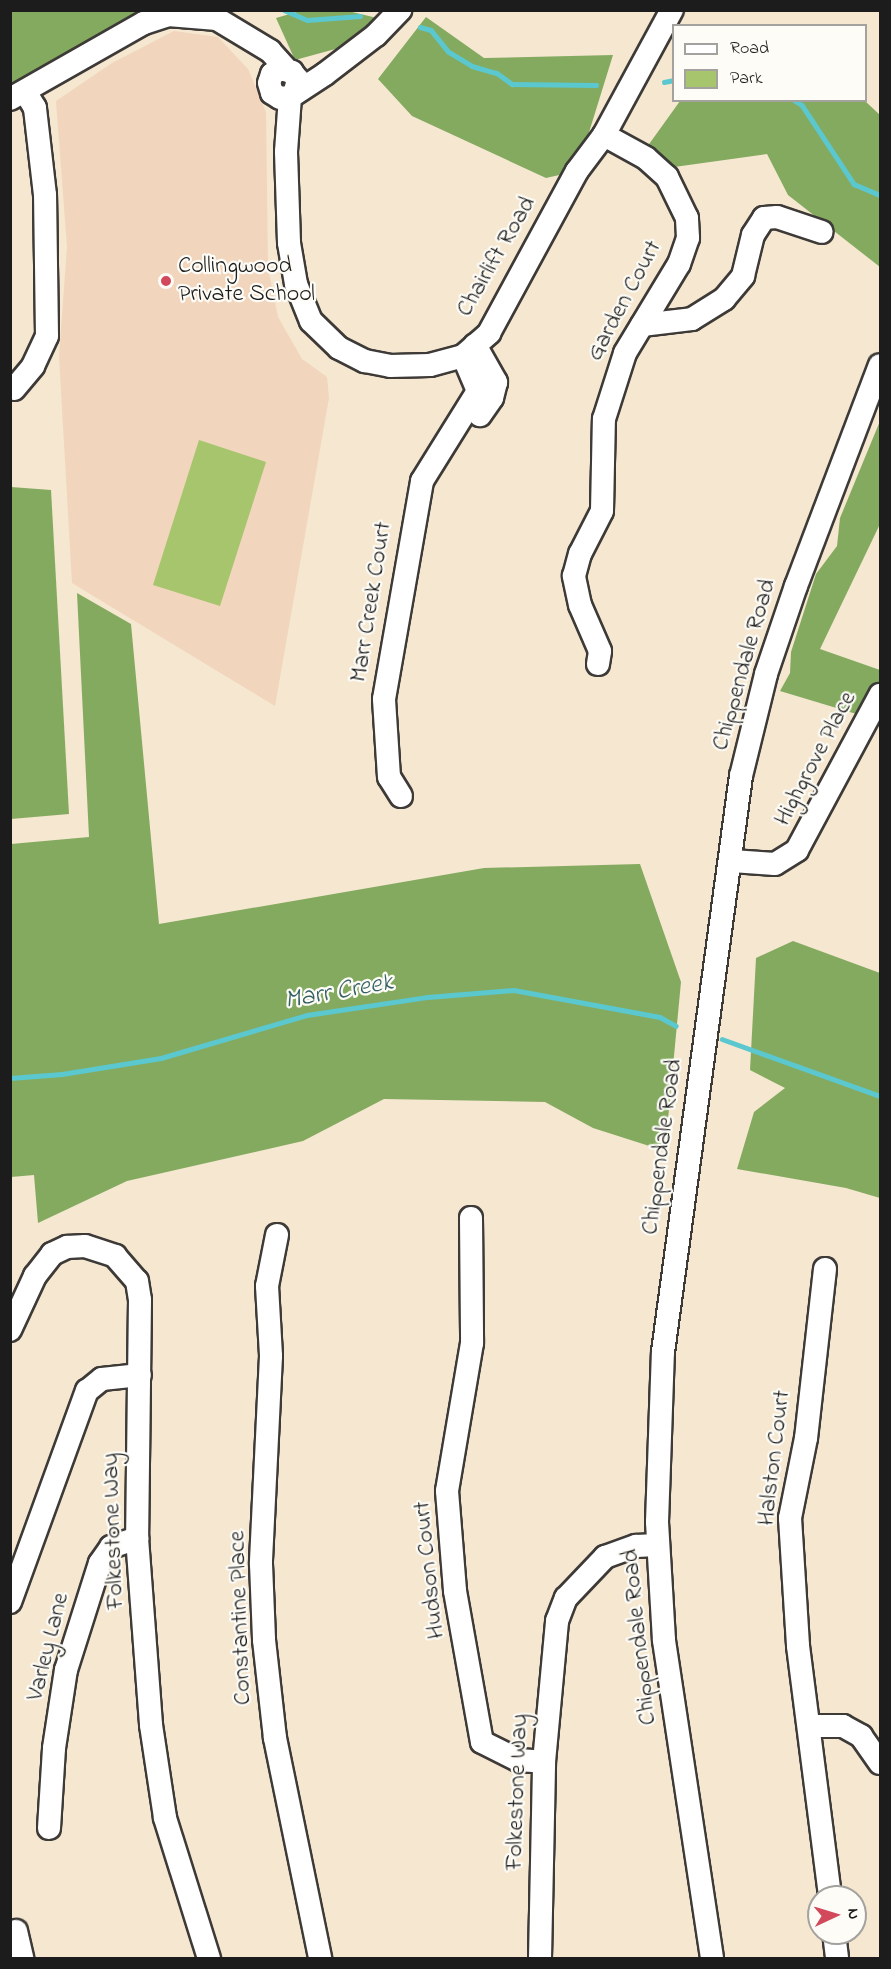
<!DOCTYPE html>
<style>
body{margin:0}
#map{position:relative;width:891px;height:1969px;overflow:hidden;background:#f5e7d0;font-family:"Indie Flower",sans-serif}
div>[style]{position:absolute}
.built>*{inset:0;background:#f1d5bd}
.green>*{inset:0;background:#a6c56c}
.forest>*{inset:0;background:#84aa60}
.stream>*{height:4.5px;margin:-2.25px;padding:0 2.25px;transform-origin:2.25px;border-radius:2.25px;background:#5bc8cf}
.roads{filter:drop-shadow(2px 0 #3d3a37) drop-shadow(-2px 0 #3d3a37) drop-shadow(0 2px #3d3a37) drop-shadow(0 -2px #3d3a37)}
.minor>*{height:22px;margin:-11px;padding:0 11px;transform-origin:11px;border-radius:11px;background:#fff}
.dots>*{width:16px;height:16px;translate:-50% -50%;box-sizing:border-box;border:3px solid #fdfcf7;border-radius:50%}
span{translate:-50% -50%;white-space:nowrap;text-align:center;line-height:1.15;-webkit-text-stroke:4.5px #fdfcf7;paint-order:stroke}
.street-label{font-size:24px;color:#1c1c1c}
.poi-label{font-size:24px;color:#1c1c1c}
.left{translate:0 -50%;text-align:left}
.water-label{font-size:26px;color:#356164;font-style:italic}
.frame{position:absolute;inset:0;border:12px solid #1c1c1c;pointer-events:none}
.legend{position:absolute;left:672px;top:24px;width:195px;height:78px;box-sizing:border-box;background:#fdfcf7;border:2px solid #a3a29f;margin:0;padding:8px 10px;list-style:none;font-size:18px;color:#1c1c1c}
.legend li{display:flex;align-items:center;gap:12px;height:30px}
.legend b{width:30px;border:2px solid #a3a29f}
.north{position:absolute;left:807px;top:1885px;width:60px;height:60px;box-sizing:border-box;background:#fdfcf7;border:2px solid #a3a29f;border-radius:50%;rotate:86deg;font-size:16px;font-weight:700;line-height:24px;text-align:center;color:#1c1c1c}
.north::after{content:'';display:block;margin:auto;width:21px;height:27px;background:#d1495b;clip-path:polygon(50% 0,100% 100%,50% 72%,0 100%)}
</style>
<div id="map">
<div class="built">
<i style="clip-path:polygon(174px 31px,218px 37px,248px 69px,266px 112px,268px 268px,278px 317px,302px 359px,327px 377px,329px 398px,275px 706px,72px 583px,59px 356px,67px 247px,56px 101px,112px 63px)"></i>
</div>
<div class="green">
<i style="clip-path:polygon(199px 440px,266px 462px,220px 606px,153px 585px)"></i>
</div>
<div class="forest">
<i style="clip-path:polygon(344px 10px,377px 18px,350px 45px,295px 60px,276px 18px,300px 11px)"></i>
<i style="clip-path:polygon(11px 11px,144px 11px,11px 98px)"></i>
<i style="clip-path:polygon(426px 17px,484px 58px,613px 55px,577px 171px,546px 178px,412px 116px,378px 79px)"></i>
<i style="clip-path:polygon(680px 101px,865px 101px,880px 115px,880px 267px,788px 195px,767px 154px,667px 168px,647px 147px)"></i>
<i style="clip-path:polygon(880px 421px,880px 524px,820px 649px,880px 670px,880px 683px,863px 716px,780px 691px,790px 673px,791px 652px,816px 574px,837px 546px,840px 518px)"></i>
<i style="clip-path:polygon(11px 487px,51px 490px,69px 814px,11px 819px)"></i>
<i style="clip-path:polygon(77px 593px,131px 624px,159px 924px,484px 868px,640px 864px,681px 982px,665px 1151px,593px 1128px,545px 1102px,384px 1099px,303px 1141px,127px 1181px,38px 1223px,34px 1175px,11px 1177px,11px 844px,89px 837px)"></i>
<i style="clip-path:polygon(793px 941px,880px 973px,880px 1198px,846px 1188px,737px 1169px,754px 1112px,785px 1088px,750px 1070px,756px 958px)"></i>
</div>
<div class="stream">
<i style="left:284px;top:10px;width:25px;rotate:23deg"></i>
<i style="left:307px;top:20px;width:53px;rotate:-4.3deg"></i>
<i style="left:420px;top:27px;width:11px;rotate:15deg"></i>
<i style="left:431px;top:30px;width:28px;rotate:51deg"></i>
<i style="left:449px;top:52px;width:27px;rotate:31deg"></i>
<i style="left:472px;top:66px;width:26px;rotate:16deg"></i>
<i style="left:497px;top:73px;width:19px;rotate:36deg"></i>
<i style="left:512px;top:84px;width:84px;rotate:0.7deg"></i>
<i style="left:664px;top:82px;width:10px;rotate:-11deg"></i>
<i style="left:794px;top:100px;width:9px;rotate:32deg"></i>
<i style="left:802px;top:105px;width:95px;rotate:56.6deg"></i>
<i style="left:854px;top:184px;width:28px;rotate:23deg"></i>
<i style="left:722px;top:1039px;width:168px;rotate:19.8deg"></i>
<i style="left:10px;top:1078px;width:52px;rotate:-4.4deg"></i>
<i style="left:62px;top:1074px;width:100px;rotate:-9.2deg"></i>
<i style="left:161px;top:1058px;width:152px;rotate:-16.4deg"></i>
<i style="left:307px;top:1015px;width:122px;rotate:-8.5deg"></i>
<i style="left:428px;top:997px;width:86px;rotate:-4.7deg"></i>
<i style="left:514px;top:990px;width:148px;rotate:10.5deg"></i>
<i style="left:660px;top:1017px;width:18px;rotate:29deg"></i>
</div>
<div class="roads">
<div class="minor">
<i style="left:294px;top:94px;width:15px;rotate:-74deg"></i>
<i style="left:298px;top:80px;width:10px;rotate:-127deg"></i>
<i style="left:292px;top:72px;width:11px;rotate:-165deg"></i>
<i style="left:281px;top:69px;width:10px;rotate:151deg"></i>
<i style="left:272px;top:74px;width:9px;rotate:108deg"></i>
<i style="left:269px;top:83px;width:10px;rotate:73deg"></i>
<i style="left:272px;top:93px;width:9px;rotate:32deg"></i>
<i style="left:280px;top:98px;width:10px;rotate:-6deg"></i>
<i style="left:290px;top:97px;width:42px;rotate:-33.3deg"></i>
<i style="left:325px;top:74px;width:64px;rotate:-37.4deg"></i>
<i style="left:376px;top:35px;width:35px;rotate:-46deg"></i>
<i style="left:290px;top:97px;width:55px;rotate:94.2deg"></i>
<i style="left:286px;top:152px;width:91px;rotate:88.1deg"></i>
<i style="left:289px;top:243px;width:42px;rotate:80.3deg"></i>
<i style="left:296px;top:284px;width:40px;rotate:68deg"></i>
<i style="left:311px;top:321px;width:39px;rotate:44deg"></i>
<i style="left:339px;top:348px;width:29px;rotate:27deg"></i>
<i style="left:365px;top:361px;width:25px;rotate:11deg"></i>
<i style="left:390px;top:366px;width:40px;rotate:-1.4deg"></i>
<i style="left:430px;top:365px;width:34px;rotate:-15deg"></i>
<i style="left:463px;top:356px;width:35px;rotate:-41deg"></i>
<i style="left:489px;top:333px;width:184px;rotate:-61.5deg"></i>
<i style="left:577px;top:171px;width:45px;rotate:-53.1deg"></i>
<i style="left:604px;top:135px;width:142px;rotate:-61.5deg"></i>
<i style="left:10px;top:99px;width:154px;rotate:-29.6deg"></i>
<i style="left:144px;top:23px;width:25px;rotate:-18deg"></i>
<i style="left:168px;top:15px;width:49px;rotate:4.7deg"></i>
<i style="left:217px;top:19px;width:62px;rotate:31.1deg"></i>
<i style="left:270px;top:51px;width:24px;rotate:48deg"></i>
<i style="left:642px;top:325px;width:50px;rotate:-6.8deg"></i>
<i style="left:692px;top:319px;width:38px;rotate:-32deg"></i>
<i style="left:724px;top:299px;width:30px;rotate:-50deg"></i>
<i style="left:743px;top:276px;width:42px;rotate:-76.3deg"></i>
<i style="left:753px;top:235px;width:20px;rotate:-57deg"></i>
<i style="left:764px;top:218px;width:13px;rotate:-4deg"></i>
<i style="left:777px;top:217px;width:47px;rotate:18.4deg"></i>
<i style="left:475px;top:345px;width:43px;rotate:60.4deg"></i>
<i style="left:496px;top:382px;width:16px;rotate:104deg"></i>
<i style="left:492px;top:398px;width:21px;rotate:125deg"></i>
<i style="left:14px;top:389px;width:30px;rotate:-50deg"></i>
<i style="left:33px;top:366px;width:33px;rotate:-65deg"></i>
<i style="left:47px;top:336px;width:141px;rotate:-90.8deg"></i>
<i style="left:45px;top:195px;width:88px;rotate:-96.6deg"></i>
<i style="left:35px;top:108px;width:17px;rotate:-121deg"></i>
<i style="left:598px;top:664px;width:13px;rotate:-81deg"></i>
<i style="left:600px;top:651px;width:50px;rotate:-113.5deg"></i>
<i style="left:580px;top:605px;width:30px;rotate:-102deg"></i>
<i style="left:574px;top:576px;width:23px;rotate:-75deg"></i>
<i style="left:580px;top:554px;width:48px;rotate:-62.9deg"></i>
<i style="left:602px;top:511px;width:92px;rotate:-88.8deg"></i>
<i style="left:604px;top:419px;width:69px;rotate:-72.3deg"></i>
<i style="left:625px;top:353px;width:104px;rotate:-58.8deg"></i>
<i style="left:679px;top:264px;width:28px;rotate:-71deg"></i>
<i style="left:688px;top:238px;width:20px;rotate:-93deg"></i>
<i style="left:687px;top:218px;width:46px;rotate:-116deg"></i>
<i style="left:667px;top:177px;width:28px;rotate:-138deg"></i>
<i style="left:646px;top:158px;width:48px;rotate:-151.3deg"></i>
<i style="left:401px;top:796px;width:22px;rotate:-122deg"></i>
<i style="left:389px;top:777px;width:78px;rotate:-93.7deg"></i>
<i style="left:384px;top:699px;width:221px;rotate:-80.1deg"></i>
<i style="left:422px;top:481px;width:106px;rotate:-58.1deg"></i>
<i style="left:478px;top:391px;width:38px;rotate:-113deg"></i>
<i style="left:732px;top:861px;width:43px;rotate:4deg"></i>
<i style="left:775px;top:864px;width:26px;rotate:-32deg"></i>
<i style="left:797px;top:850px;width:176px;rotate:-61.8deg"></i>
<i style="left:471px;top:1218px;width:125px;rotate:89.5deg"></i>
<i style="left:472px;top:1343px;width:150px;rotate:99.6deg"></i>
<i style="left:447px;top:1491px;width:100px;rotate:85.4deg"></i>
<i style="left:455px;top:1591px;width:153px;rotate:79.9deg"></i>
<i style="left:482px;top:1742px;width:40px;rotate:26.6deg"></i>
<i style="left:518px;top:1760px;width:26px;rotate:4deg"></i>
<i style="left:277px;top:1235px;width:52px;rotate:101.1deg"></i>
<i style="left:267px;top:1286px;width:70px;rotate:86.7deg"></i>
<i style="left:271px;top:1356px;width:208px;rotate:92.8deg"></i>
<i style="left:261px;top:1564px;width:76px;rotate:87.7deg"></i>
<i style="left:264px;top:1640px;width:99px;rotate:83.6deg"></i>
<i style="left:275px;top:1738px;width:225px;rotate:78.4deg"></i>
<i style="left:825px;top:1269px;width:170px;rotate:96.4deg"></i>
<i style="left:806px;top:1438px;width:82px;rotate:101.3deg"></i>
<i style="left:790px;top:1518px;width:128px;rotate:86.4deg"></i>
<i style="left:798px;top:1646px;width:253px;rotate:82.7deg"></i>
<i style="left:10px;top:1330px;width:60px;rotate:-65.2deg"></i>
<i style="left:35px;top:1276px;width:28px;rotate:-52deg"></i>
<i style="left:52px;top:1254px;width:17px;rotate:-25deg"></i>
<i style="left:67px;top:1247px;width:18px;rotate:-3deg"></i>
<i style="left:85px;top:1246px;width:32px;rotate:18deg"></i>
<i style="left:115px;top:1256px;width:33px;rotate:49deg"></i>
<i style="left:137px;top:1281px;width:19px;rotate:81deg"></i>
<i style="left:140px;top:1300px;width:238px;rotate:90.7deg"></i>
<i style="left:137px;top:1538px;width:188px;rotate:85.7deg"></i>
<i style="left:151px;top:1725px;width:94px;rotate:81.4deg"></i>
<i style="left:165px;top:1818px;width:147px;rotate:72.6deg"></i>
<i style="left:10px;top:1602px;width:225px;rotate:-70deg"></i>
<i style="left:87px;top:1391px;width:19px;rotate:-39deg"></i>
<i style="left:102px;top:1379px;width:38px;rotate:-6deg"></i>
<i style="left:809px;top:1726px;width:34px"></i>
<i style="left:843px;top:1726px;width:21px;rotate:29deg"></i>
<i style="left:861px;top:1736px;width:33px;rotate:55deg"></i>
<i style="left:49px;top:1828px;width:80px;rotate:-86.4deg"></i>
<i style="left:54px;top:1748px;width:79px;rotate:-81.3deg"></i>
<i style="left:66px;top:1670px;width:112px;rotate:-72.4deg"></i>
<i style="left:100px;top:1563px;width:19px;rotate:-55deg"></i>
<i style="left:111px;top:1547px;width:28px;rotate:-19deg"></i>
<i style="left:16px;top:1931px;width:28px;rotate:77deg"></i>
<i style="left:834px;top:1933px;width:25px;rotate:83deg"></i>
<i style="left:540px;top:1958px;width:196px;rotate:-88.8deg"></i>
<i style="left:544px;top:1762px;width:142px;rotate:-84.7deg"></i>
<i style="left:557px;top:1621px;width:25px;rotate:-69deg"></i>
<i style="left:566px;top:1598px;width:57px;rotate:-46.4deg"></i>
<i style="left:605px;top:1557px;width:33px;rotate:-20deg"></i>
<i style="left:636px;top:1546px;width:21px;rotate:-3deg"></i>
<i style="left:712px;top:1958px;width:322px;rotate:-98.6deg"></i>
<i style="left:664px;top:1640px;width:118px;rotate:-93.4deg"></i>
<i style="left:657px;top:1522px;width:170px;rotate:-88deg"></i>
<i style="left:663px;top:1352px;width:581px;rotate:-82.29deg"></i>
<i style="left:741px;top:776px;width:105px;rotate:-76.2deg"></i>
<i style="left:766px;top:674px;width:93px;rotate:-71.2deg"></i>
<i style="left:796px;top:586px;width:236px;rotate:-69.2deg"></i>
</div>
</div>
<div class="dots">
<i style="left:166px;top:281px;background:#d1495b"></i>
</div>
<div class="street-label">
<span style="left:497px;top:257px;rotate:-60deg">Chairlift Road</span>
<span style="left:625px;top:301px;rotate:-62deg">Garden Court</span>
<span style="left:372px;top:602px;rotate:-81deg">Marr Creek Court</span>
<span style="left:745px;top:665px;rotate:-74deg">Chippendale Road</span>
<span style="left:816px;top:759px;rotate:-62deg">Highgrove Place</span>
<span style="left:663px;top:1147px;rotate:-82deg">Chippendale Road</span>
<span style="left:775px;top:1458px;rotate:-83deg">Halston Court</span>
<span style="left:114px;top:1531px;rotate:-92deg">Folkestone Way</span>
<span style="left:430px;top:1570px;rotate:-96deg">Hudson Court</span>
<span style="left:241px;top:1618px;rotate:-92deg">Constantine Place</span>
<span style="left:640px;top:1637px;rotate:-96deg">Chippendale Road</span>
<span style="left:49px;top:1647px;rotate:-76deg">Varley Lane</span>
<span style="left:518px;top:1792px;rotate:-88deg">Folkestone Way</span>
</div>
<div class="poi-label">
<span class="left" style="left:178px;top:281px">Collingwood<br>Private School</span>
</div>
<div class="water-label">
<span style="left:339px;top:993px;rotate:-10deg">Marr Creek</span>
</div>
<div class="frame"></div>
<ul class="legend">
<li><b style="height:8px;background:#fff"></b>Road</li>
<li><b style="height:16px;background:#a6c56c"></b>Park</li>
</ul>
<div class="north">N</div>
</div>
